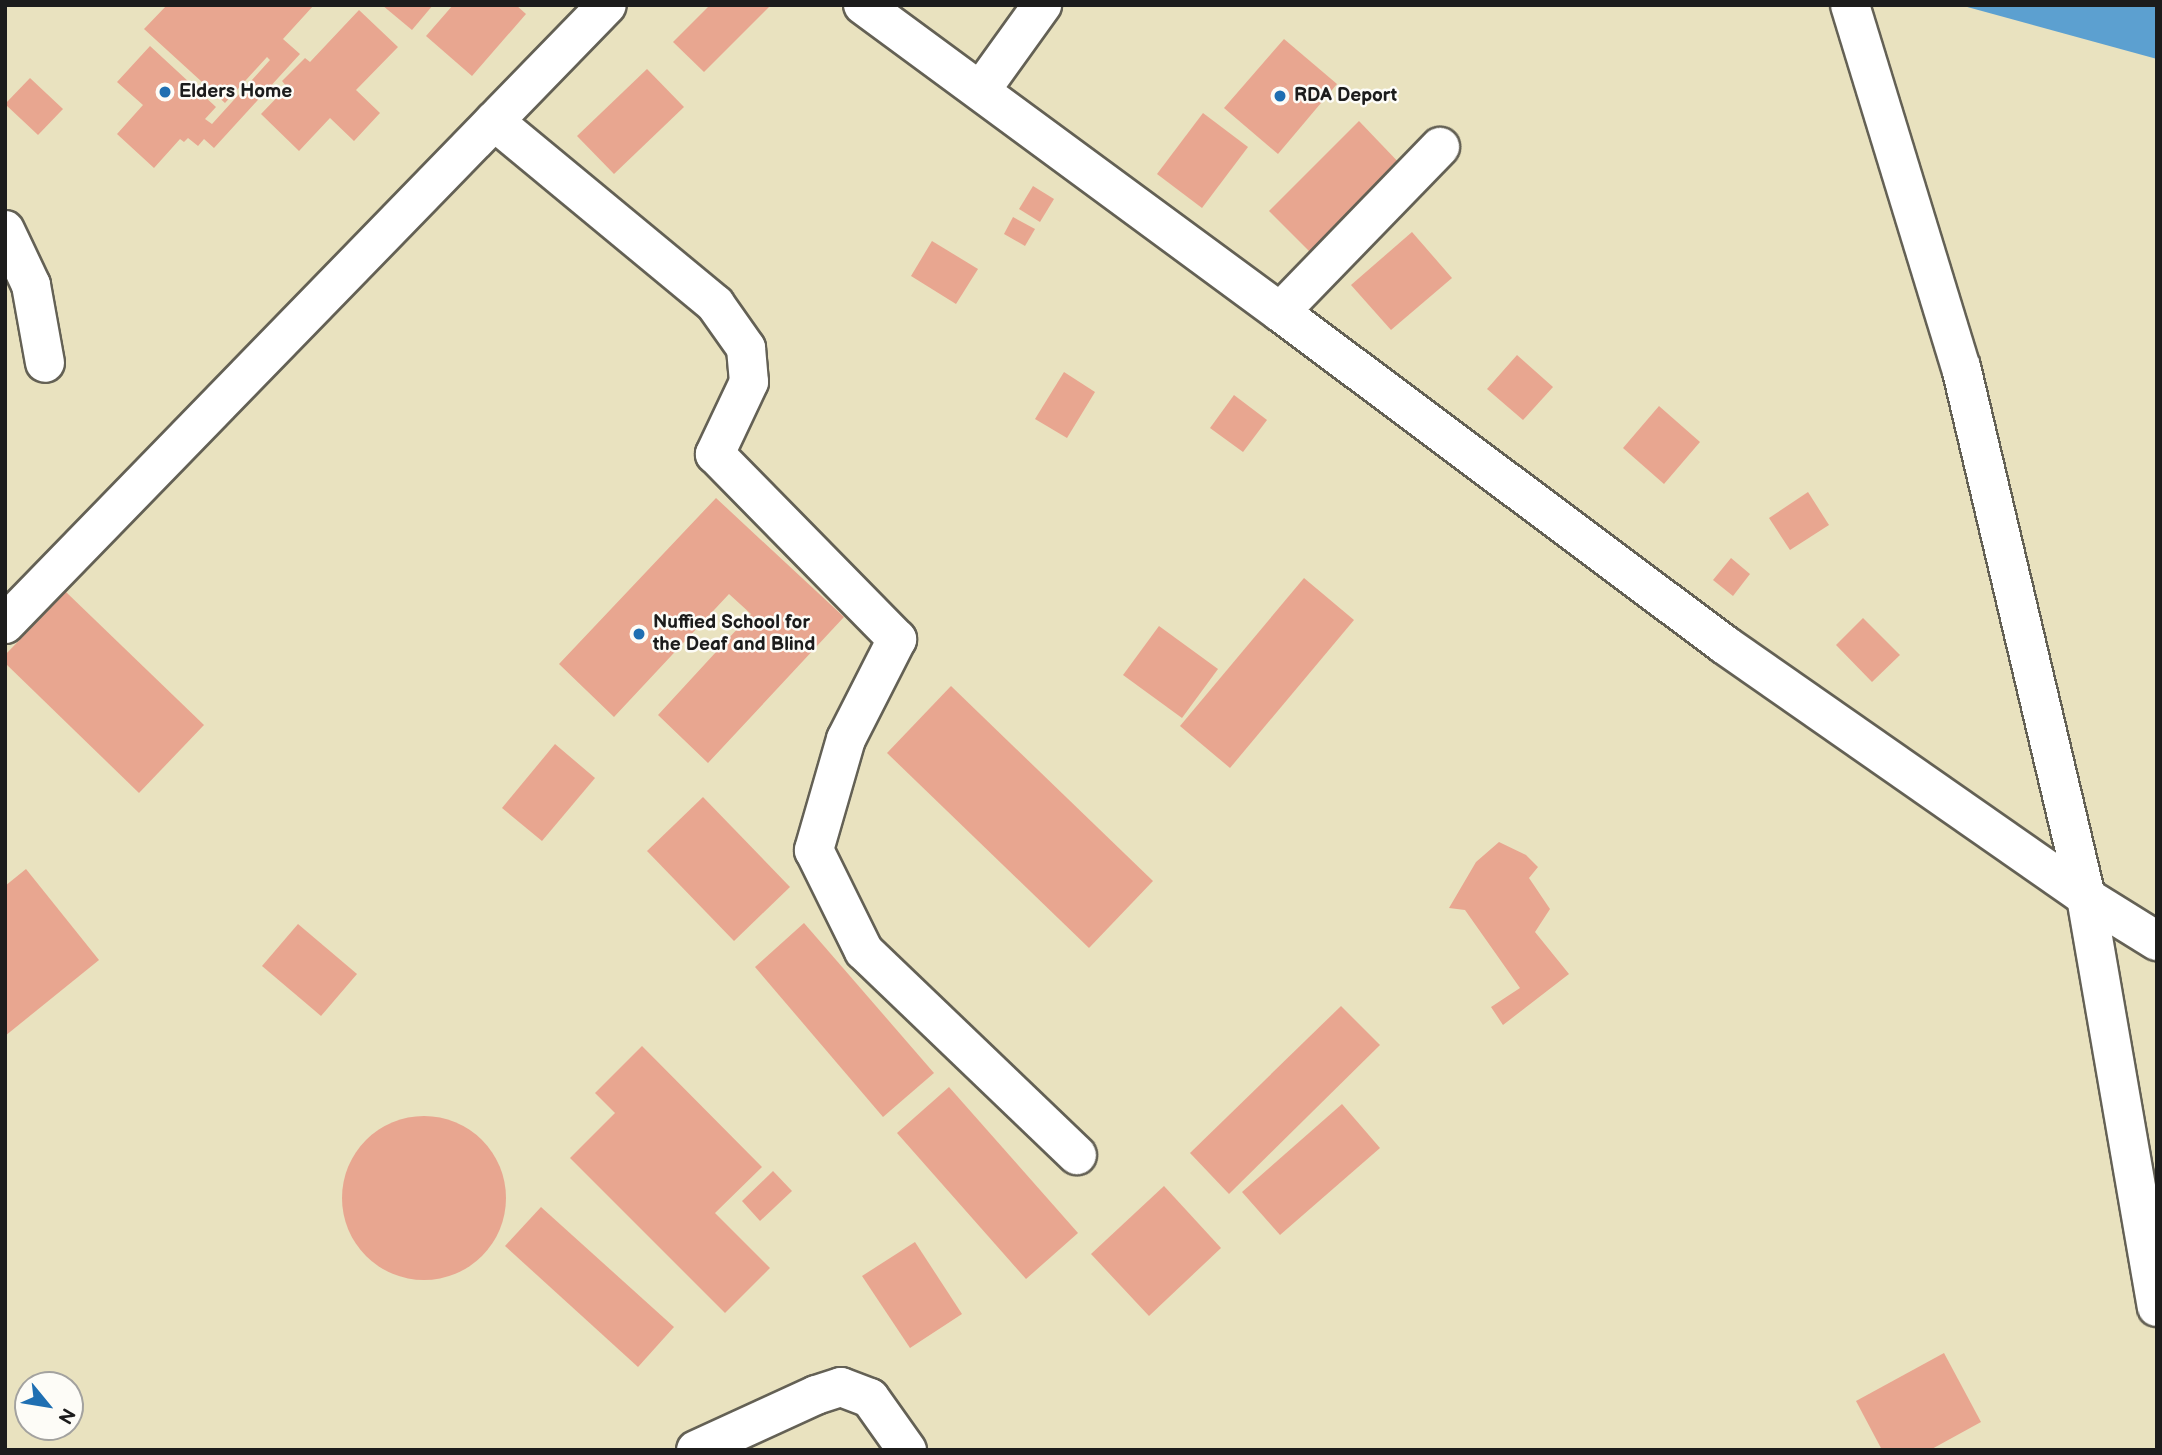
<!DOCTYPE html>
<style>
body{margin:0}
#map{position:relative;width:2162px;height:1455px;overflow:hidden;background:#e9e2bf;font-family:"Balsamiq Sans",sans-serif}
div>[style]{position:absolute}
.water>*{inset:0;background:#5ca0d0}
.building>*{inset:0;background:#e8a690}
.round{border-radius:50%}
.roads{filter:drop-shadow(2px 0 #646155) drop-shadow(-2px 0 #646155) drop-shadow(0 2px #646155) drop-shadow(0 -2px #646155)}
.minor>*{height:38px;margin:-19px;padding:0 19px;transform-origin:19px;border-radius:19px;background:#fff}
.tertiary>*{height:38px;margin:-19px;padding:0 19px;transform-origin:19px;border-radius:19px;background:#fff}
.dots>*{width:19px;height:19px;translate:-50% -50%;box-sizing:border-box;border:4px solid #fdfcf7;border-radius:50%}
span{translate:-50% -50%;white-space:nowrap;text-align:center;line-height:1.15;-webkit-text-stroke:5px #fdfcf7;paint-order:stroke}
.poi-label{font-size:19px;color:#1c1c1c;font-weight:700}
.left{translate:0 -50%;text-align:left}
.frame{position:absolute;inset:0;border:7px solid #1c1c1c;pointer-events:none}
.north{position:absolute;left:14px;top:1371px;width:70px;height:70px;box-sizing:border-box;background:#fdfcf7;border:2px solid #a3a29f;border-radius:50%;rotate:120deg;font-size:19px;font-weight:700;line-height:28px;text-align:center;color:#1c1c1c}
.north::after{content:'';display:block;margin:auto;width:24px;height:32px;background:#1f6fb2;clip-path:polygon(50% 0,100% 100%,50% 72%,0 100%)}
</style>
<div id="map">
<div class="water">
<i style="clip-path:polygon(1960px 5px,2157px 5px,2157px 59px)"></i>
</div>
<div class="building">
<i style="clip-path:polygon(167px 5px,314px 5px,283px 39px,300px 54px,214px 148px,204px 139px,198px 146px,188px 138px,184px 142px,180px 139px,154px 168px,117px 134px,143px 105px,117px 82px,150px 46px,216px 107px,205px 119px,212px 124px,270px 60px,267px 57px,225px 103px,144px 29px)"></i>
<i style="clip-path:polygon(382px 5px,433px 5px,412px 30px)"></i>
<i style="clip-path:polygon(453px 5px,516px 5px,526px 14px,472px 76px,426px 36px)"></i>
<i style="clip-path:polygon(710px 5px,771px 5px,704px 72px,673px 42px)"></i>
<i style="clip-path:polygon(359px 10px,398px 47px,356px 90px,380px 113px,354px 141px,330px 118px,299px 151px,261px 114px,287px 87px,282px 81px,305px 58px,310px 62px)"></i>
<i style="clip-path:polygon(1284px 39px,1337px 84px,1278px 154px,1224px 108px)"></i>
<i style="clip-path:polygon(647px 69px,684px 107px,614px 174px,577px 136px)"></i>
<i style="clip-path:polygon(30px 78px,63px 109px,38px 135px,5px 104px)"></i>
<i style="clip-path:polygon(1203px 113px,1248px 147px,1202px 208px,1157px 174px)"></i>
<i style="clip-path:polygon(1359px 121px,1403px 167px,1314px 256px,1269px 211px)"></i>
<i style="clip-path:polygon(1033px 186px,1054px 199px,1040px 222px,1019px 209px)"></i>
<i style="clip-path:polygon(1013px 217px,1035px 229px,1025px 246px,1004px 234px)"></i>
<i style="clip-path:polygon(1412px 232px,1452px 278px,1391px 330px,1351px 285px)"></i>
<i style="clip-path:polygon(932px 241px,978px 269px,956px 304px,911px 276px)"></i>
<i style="clip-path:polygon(1517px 355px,1553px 387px,1523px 420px,1487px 389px)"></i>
<i style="clip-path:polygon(1064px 372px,1095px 392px,1067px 438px,1035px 419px)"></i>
<i style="clip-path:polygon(1234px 395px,1267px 420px,1243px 452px,1210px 428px)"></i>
<i style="clip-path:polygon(1659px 406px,1700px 442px,1664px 484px,1623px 448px)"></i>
<i style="clip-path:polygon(1808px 492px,1829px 525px,1790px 550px,1769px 518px)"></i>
<i style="clip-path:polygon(716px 498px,844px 617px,708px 763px,658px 715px,751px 614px,729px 594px,614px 717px,559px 664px)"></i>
<i style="clip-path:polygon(1731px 558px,1750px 574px,1733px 596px,1713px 580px)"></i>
<i style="clip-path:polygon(1304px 578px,1354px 620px,1230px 768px,1180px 726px)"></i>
<i style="clip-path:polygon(66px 592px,204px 725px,139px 793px,5px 663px,5px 655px)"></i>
<i style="clip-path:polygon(1863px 618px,1900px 655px,1872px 682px,1836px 645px)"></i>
<i style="clip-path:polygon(1159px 626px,1218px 669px,1182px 718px,1123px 675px)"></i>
<i style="clip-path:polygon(951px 686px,1153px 881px,1089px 948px,887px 753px)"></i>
<i style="clip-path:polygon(555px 744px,595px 778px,542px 841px,502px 808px)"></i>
<i style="clip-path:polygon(703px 797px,790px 887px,734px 941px,647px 851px)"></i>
<i style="clip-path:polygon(1499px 842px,1526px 855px,1538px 867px,1529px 878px,1550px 909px,1535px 932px,1569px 974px,1503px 1025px,1491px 1007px,1520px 988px,1465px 910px,1449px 908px,1476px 862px)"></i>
<i style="clip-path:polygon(26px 869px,99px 960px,5px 1036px,5px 886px)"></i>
<i style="clip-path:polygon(804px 923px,934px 1073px,883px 1117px,755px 967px)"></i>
<i style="clip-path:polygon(298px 924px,357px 974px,321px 1016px,262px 966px)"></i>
<i style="clip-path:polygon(1341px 1006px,1380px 1045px,1229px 1194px,1190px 1153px)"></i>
<i style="clip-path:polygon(642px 1046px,762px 1167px,715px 1213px,770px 1268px,725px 1313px,570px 1158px,615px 1113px,595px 1093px)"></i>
<i style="clip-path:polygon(949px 1087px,1078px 1233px,1026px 1279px,897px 1133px)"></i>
<i style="clip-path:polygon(1342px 1104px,1380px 1148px,1280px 1235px,1242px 1192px)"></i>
<i class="round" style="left:342px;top:1116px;width:164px;height:164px"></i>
<i style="clip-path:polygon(773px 1171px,792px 1191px,760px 1221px,742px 1201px)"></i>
<i style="clip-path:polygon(1164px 1186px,1221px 1248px,1149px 1316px,1091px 1254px)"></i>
<i style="clip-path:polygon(541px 1207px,674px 1327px,638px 1367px,505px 1246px)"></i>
<i style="clip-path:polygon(915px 1242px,962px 1314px,910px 1348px,862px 1276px)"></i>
<i style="clip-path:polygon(1944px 1353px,1981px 1422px,1930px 1450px,1882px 1450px,1856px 1401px)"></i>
</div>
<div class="roads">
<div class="minor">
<i style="left:863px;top:5px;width:518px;rotate:36.36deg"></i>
<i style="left:1280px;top:312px;width:556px;rotate:36.81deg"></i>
<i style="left:1725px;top:645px;width:440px;rotate:34.9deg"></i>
<i style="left:2086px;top:897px;width:84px;rotate:31.8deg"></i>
<i style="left:981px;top:90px;width:105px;rotate:-54.3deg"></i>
<i style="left:494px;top:121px;width:287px;rotate:39.6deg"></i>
<i style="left:715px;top:304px;width:54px;rotate:54.8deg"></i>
<i style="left:746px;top:348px;width:34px;rotate:85deg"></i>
<i style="left:749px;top:382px;width:80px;rotate:115.3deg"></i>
<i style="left:715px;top:454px;width:260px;rotate:45.5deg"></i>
<i style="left:897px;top:639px;width:112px;rotate:117deg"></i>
<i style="left:846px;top:739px;width:116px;rotate:106.1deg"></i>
<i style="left:814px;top:850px;width:113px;rotate:63.7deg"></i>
<i style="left:864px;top:951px;width:295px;rotate:43.8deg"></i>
<i style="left:5px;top:230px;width:61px;rotate:64.7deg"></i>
<i style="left:31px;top:285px;width:79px;rotate:79.8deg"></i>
<i style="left:1280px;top:312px;width:230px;rotate:-45.9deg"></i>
<i style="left:5px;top:624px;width:863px;rotate:-45.8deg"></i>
<i style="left:696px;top:1450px;width:132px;rotate:-24.6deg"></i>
<i style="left:816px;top:1395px;width:26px;rotate:-18deg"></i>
<i style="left:841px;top:1387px;width:31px;rotate:21deg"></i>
<i style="left:870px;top:1398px;width:64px;rotate:54.6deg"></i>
</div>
<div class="tertiary">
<i style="left:1850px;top:5px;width:379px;rotate:73deg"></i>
<i style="left:1961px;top:367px;width:545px;rotate:76.73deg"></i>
<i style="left:2086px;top:897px;width:416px;rotate:80.2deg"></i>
</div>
</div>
<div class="dots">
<i style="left:165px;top:92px;background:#1f6fb2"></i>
<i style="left:1280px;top:96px;background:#1f6fb2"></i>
<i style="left:639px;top:634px;background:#1f6fb2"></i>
</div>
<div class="poi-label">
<span class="left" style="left:179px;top:92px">Elders Home</span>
<span class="left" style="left:1294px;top:96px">RDA Deport</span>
<span class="left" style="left:653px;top:634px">Nuffied School for<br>the Deaf and Blind</span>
</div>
<div class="frame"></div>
<div class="north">N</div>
</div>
